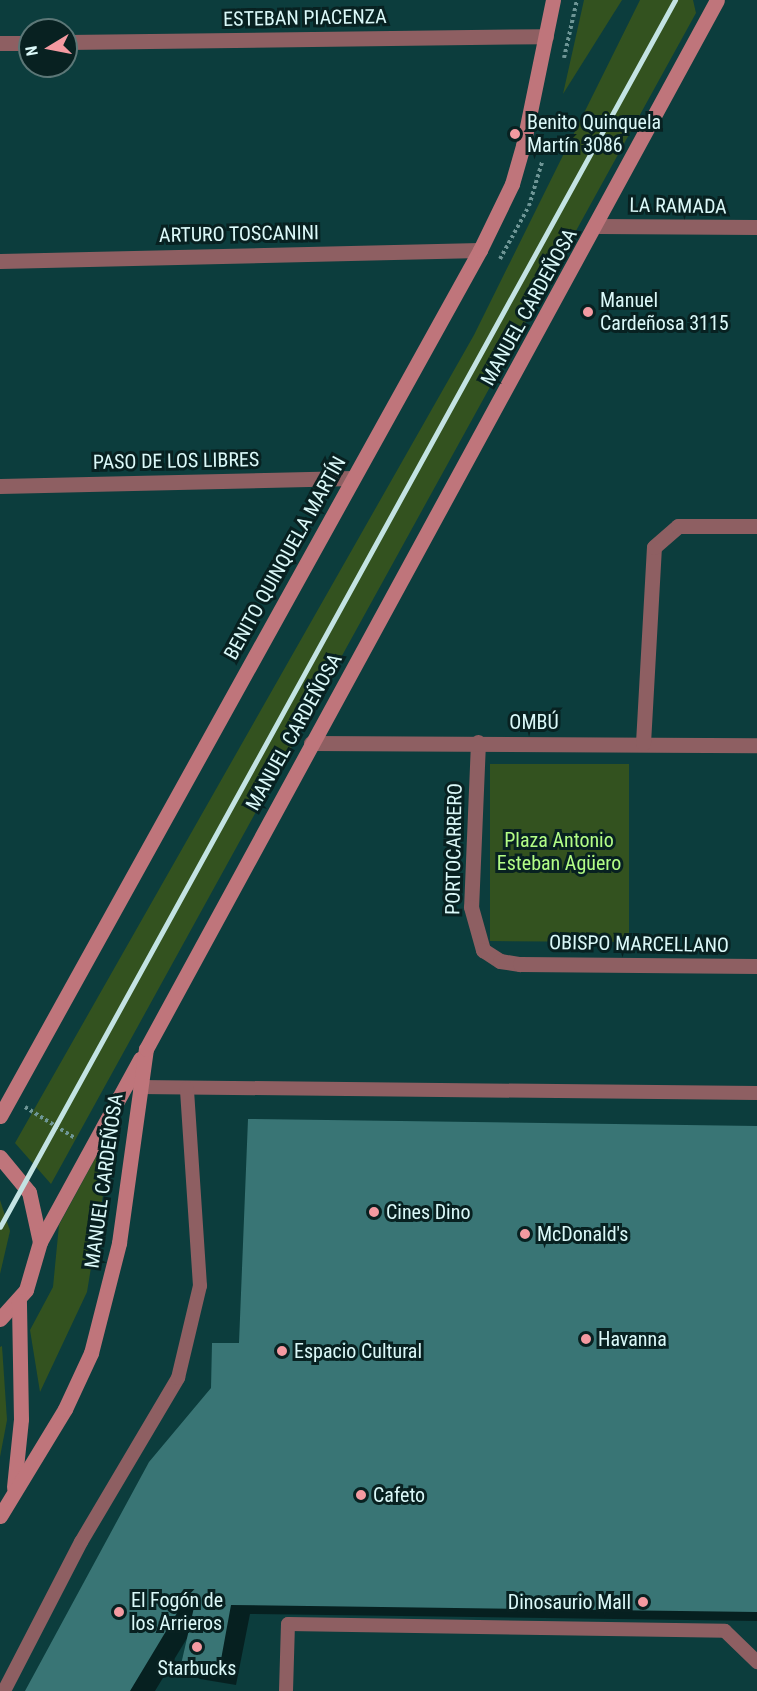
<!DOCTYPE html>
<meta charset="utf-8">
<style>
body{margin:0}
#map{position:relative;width:757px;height:1691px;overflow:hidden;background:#0c3d3d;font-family:"Roboto Condensed",sans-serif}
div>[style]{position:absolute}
.green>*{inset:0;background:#33521f}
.shadow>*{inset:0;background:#0007}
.building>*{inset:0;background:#397575}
.path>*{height:4px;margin-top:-2px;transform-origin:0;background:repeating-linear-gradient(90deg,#6e9696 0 3px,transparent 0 6px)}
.service>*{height:14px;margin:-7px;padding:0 7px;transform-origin:7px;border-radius:7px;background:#8e5f62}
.minor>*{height:15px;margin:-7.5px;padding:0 7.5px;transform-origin:7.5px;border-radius:7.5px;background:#8e5f62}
.secondary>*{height:15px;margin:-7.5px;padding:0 7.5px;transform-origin:7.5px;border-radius:7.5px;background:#bf757b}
.rail>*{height:4.5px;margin:-2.25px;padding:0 2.25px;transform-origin:2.25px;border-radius:2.25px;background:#c3e3e3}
.dots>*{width:16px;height:16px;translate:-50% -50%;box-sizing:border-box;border:3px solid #082121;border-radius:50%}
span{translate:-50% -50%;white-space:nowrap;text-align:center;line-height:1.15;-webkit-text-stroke:6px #082121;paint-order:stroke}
.street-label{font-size:20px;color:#dbf9f9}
.poi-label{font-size:20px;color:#dbf9f9}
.left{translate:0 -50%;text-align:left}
.right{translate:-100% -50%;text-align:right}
.park-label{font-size:20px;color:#b3fd86}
.north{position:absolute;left:18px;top:18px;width:60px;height:60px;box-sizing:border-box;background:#082121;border:2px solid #5c7777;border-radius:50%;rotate:260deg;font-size:16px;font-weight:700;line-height:24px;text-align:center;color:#dbf9f9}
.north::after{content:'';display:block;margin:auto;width:21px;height:27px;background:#f49aa1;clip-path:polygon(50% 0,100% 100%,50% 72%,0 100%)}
</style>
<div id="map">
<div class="green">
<i style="clip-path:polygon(584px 0,622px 0,563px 94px)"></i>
<i style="clip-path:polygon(640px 0,693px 0,696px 13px,51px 1184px,15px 1143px,474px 335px)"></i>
<i style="clip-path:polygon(490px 764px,629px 764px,629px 942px,490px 941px)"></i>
<i style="clip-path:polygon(115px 1122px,87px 1292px,40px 1392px,30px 1330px,53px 1287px,59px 1225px)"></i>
<i style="clip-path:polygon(0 1200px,10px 1231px,0 1274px)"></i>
<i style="clip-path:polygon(2px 1346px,7px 1420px,0 1457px,0 1347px)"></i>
</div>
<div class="shadow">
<i style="clip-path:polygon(757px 1128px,757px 1621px,250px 1614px,236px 1685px,200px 1679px,182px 1669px,189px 1635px,155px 1691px,27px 1691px,212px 1388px)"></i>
</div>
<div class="building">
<i style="clip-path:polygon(248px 1119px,757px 1126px,757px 1612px,231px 1605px,218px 1676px,180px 1669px,195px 1603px,183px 1603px,130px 1691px,25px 1691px,149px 1462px,211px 1388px,212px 1343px,239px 1343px)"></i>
</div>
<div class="path">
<i style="left:564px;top:58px;width:59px;rotate:-77.4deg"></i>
<i style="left:500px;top:259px;width:60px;rotate:-61.3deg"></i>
<i style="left:529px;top:206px;width:46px;rotate:-73.5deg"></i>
<i style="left:25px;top:1107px;width:59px;rotate:31.8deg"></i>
</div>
<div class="service">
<i style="left:139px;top:1087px;width:618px;rotate:0.56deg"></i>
<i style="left:4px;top:1691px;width:168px;rotate:-62.7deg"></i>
<i style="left:81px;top:1542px;width:191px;rotate:-59.4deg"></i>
<i style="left:178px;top:1378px;width:95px;rotate:-76.6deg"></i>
<i style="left:200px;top:1286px;width:198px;rotate:-93.8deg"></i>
<i style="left:286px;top:1691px;width:67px;rotate:-88.3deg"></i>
<i style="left:288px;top:1624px;width:437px;rotate:0.9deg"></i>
<i style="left:725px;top:1631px;width:45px;rotate:44.1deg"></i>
</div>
<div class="minor">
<i style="left:66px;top:42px;width:480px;rotate:-0.7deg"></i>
<i style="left:0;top:43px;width:30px"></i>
<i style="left:598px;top:226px;width:159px;rotate:0.4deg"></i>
<i style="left:0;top:261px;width:480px;rotate:-1.3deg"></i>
<i style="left:0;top:486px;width:353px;rotate:-1.3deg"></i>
<i style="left:478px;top:742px;width:165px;rotate:92.4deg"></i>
<i style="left:471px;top:907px;width:45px;rotate:74.4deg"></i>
<i style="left:483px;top:950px;width:20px;rotate:33deg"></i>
<i style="left:500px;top:961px;width:20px;rotate:9deg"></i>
<i style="left:520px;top:964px;width:237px;rotate:0.5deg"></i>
<i style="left:311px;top:743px;width:446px;rotate:0.3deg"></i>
<i style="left:643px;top:743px;width:196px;rotate:-86.8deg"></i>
<i style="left:654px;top:547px;width:32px;rotate:-41deg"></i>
<i style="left:678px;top:526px;width:79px"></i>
</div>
<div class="secondary">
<i style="left:0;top:1116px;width:990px;rotate:-61deg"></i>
<i style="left:480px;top:250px;width:73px;rotate:-64.1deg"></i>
<i style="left:512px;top:184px;width:40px;rotate:-74deg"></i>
<i style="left:523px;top:146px;width:149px;rotate:-78.4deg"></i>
<i style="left:0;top:1157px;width:45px;rotate:50.4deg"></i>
<i style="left:29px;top:1192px;width:51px;rotate:77.6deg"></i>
<i style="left:40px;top:1242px;width:50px;rotate:106.3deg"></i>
<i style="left:26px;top:1290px;width:39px;rotate:132deg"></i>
<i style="left:40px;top:1242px;width:209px;rotate:-61.3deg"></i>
<i style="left:14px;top:1487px;width:68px;rotate:-84.1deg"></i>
<i style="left:21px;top:1419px;width:118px;rotate:-91deg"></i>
<i style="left:0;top:1516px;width:125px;rotate:-58.7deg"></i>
<i style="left:65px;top:1409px;width:62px;rotate:-65.1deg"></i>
<i style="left:91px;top:1353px;width:114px;rotate:-75.7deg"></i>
<i style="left:119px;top:1243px;width:196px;rotate:-82.1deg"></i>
<i style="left:146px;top:1049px;width:1194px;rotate:-61.44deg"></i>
</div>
<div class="rail">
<i style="left:0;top:1227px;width:1400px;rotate:-61.18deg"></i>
</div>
<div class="dots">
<i style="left:515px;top:134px;background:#f49aa1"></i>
<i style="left:588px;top:312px;background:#f49aa1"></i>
<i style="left:374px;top:1212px;background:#f49aa1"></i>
<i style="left:525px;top:1234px;background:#f49aa1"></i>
<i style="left:586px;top:1339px;background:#f49aa1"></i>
<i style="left:282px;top:1351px;background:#f49aa1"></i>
<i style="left:361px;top:1495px;background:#f49aa1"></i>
<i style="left:643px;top:1602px;background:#f49aa1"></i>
<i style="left:119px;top:1612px;background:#f49aa1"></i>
<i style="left:197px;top:1647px;background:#f49aa1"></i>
</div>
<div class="street-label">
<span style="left:305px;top:18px;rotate:-1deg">ESTEBAN PIACENZA</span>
<span style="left:678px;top:206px;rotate:1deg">LA RAMADA</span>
<span style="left:239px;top:234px;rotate:-1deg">ARTURO TOSCANINI</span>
<span style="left:529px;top:307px;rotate:-61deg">MANUEL CARDEÑOSA</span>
<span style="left:176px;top:461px;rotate:-1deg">PASO DE LOS LIBRES</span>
<span style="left:285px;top:558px;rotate:-61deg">BENITO QUINQUELA MARTÍN</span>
<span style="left:534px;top:722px">OMBÚ</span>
<span style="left:294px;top:732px;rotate:-61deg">MANUEL CARDEÑOSA</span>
<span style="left:454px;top:849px;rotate:-89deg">PORTOCARRERO</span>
<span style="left:639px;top:944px;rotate:1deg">OBISPO MARCELLANO</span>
<span style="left:104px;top:1181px;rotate:-82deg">MANUEL CARDEÑOSA</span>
</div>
<div class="poi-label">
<span class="left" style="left:527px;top:134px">Benito Quinquela<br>Martín 3086</span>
<span class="left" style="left:600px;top:312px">Manuel<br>Cardeñosa 3115</span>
<span class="left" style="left:386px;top:1212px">Cines Dino</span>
<span class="left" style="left:537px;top:1234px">McDonald's</span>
<span class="left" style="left:598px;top:1339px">Havanna</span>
<span class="left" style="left:294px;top:1351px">Espacio Cultural</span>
<span class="left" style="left:373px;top:1495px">Cafeto</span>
<span class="left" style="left:131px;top:1612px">El Fogón de<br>los Arrieros</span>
<span class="right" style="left:631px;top:1602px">Dinosaurio Mall</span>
<span style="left:197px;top:1668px">Starbucks</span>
</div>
<div class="park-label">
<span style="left:559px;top:852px">Plaza Antonio<br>Esteban Agüero</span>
</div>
<div class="north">N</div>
</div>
